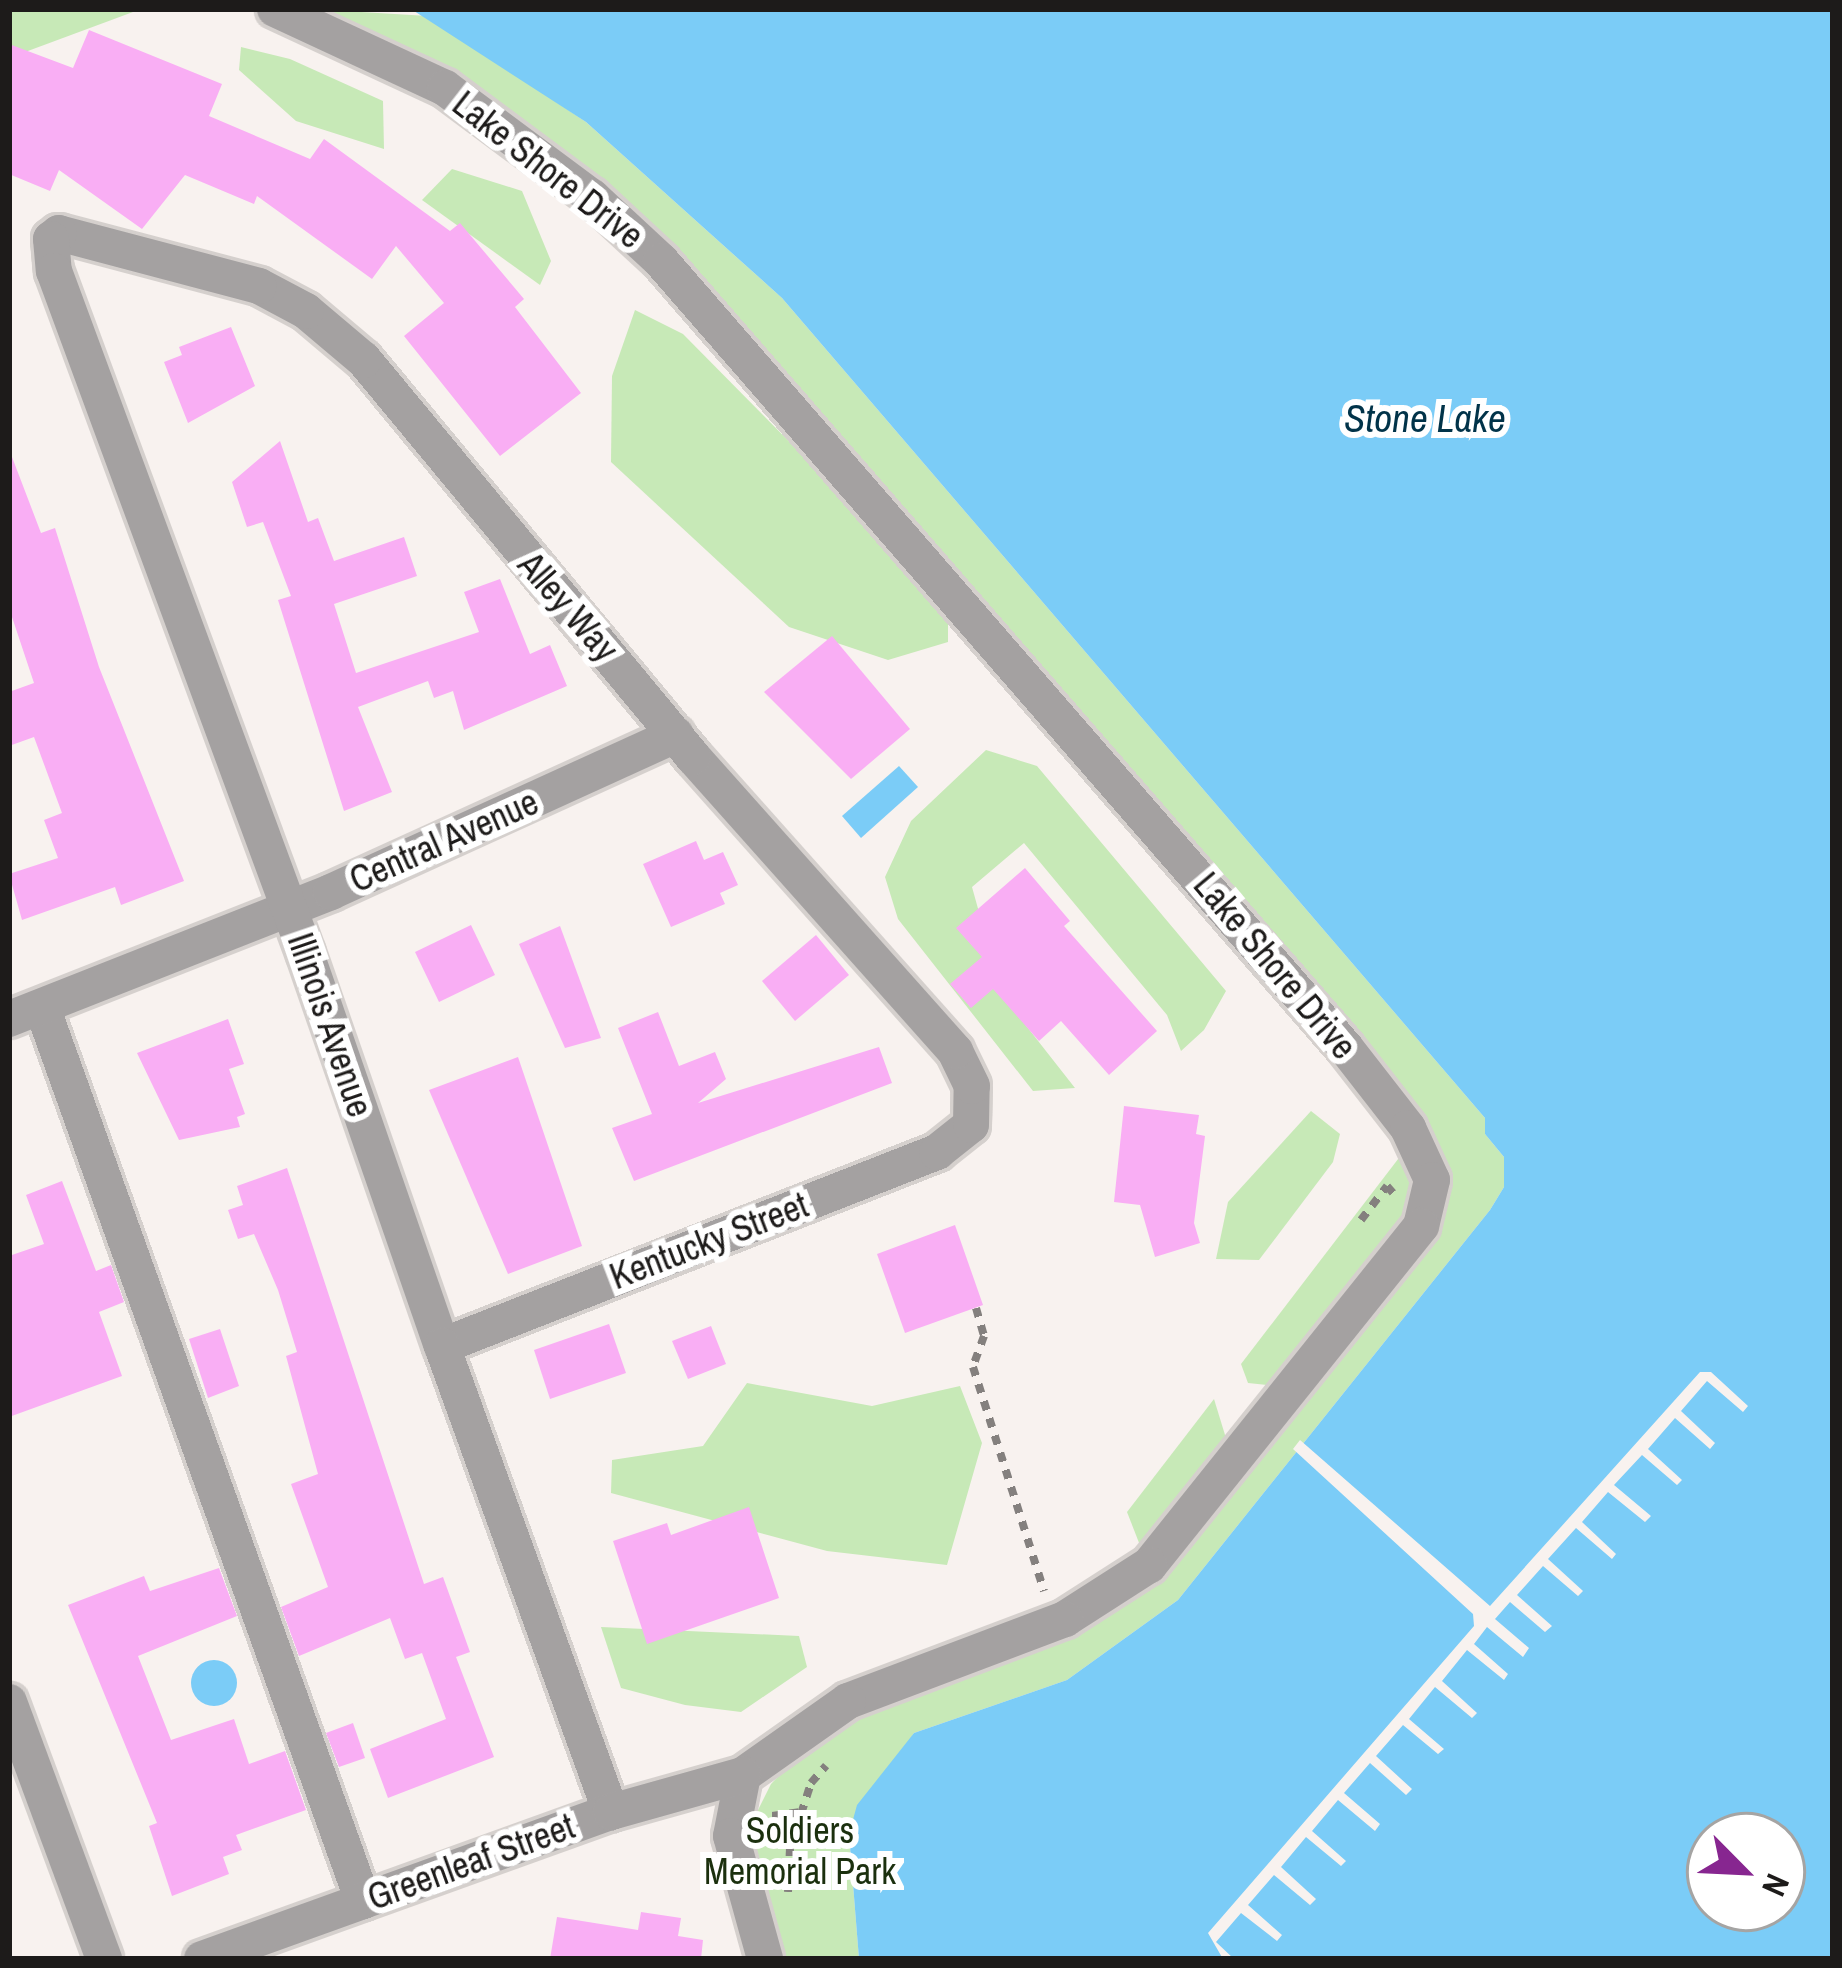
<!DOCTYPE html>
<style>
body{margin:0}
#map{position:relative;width:1842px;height:1968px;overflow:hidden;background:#f8f2ef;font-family:"Archivo Narrow",sans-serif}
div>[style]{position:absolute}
.green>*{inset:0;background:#c7e9b7}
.water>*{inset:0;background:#7bccf7}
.round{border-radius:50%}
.pier>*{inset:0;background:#f8f2ef}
.building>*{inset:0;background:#f9aef4}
.path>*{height:8px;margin-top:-4px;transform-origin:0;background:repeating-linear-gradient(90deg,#84807e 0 9px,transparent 0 18px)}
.roads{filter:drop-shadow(3px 0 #d5d0cd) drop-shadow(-3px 0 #d5d0cd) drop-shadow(0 3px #d5d0cd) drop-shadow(0 -3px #d5d0cd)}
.minor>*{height:36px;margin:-18px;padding:0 18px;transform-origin:18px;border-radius:18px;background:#a4a1a1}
span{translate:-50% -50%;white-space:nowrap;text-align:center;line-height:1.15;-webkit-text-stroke:12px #fff;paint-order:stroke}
.street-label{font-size:36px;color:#1d1b1a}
.park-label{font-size:36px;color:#1b300e}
.water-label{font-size:39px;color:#013349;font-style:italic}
.frame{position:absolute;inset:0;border:12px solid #1d1b1a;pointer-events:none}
.north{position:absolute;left:1686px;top:1812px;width:120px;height:120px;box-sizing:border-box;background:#fff;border:3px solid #a5a4a3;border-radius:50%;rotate:114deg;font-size:33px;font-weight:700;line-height:48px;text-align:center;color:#1d1b1a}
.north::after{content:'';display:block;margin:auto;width:42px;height:54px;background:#872690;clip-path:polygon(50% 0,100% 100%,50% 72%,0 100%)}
</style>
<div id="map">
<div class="green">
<i style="clip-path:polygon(9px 9px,130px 9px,133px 12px,9px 58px)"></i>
<i style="clip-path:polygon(311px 9px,428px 16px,586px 122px,782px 298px,1485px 1118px,1485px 1134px,1504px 1157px,1504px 1187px,1490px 1210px,1178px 1600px,1067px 1680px,914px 1733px,849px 1834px,859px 1959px,779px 1959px,746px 1834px,771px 1784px,812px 1741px,861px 1712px,1102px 1617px,1156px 1581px,1447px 1171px,1408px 1104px,715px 294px,676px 258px)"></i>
<i style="clip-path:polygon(241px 47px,290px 59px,383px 101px,384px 149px,296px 121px,239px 70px)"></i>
<i style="clip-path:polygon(452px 169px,522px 191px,551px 261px,540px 285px,422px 200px)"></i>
<i style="clip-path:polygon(635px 310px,683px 334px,831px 484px,948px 622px,948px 642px,888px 660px,789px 627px,611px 462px,612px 376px)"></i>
<i style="clip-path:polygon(986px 750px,1037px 766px,1226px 991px,1204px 1030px,1181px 1051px,1167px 1015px,1024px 843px,972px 887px,1002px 995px,1075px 1088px,1033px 1091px,898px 919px,885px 877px,911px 821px)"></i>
<i style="clip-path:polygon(1311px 1111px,1340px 1134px,1333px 1162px,1259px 1260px,1216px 1259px,1228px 1202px)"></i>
<i style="clip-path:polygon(1405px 1150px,1416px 1204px,1276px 1386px,1248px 1383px,1241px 1364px)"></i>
<i style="clip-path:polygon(747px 1383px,872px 1406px,960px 1386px,982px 1443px,947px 1565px,827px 1551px,611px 1493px,612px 1460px,703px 1446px)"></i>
<i style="clip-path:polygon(1214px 1399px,1229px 1448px,1143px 1553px,1127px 1512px)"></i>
<i style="clip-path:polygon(601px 1627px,799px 1636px,807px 1667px,741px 1712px,685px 1705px,621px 1688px)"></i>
</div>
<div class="water">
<i style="clip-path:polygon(evenodd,411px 9px,1833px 9px,1833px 1959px,859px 1959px,849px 1834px,857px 1805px,914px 1733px,1067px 1680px,1178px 1600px,1490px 1210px,1504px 1187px,1504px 1157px,1485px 1134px,1485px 1118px,782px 298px,586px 122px,411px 9px,1710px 1836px,1782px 1836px,1782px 1908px,1710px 1908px,1710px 1836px)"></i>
<i style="clip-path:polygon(899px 766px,918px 787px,861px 838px,842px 816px)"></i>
<i class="round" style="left:191px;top:1660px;width:46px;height:46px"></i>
</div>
<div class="pier">
<i style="clip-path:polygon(1700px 1372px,1711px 1372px,1748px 1406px,1743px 1412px,1707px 1381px,1681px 1411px,1715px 1443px,1710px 1449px,1675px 1418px,1648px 1449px,1682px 1480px,1677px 1485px,1642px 1455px,1614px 1485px,1651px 1516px,1645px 1522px,1608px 1492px,1582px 1522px,1616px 1554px,1612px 1559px,1576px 1528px,1548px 1559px,1583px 1591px,1578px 1596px,1543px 1566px,1517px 1595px,1552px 1626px,1545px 1632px,1510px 1602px,1495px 1619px,1529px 1648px,1523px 1657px,1487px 1627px,1474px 1644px,1508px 1674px,1504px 1680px,1467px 1650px,1442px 1681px,1477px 1713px,1472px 1718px,1435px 1687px,1409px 1719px,1444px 1749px,1438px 1754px,1403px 1725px,1376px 1756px,1412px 1789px,1406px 1795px,1370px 1763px,1344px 1793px,1380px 1824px,1375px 1831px,1338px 1800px,1312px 1831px,1346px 1861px,1341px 1866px,1306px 1837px,1281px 1867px,1316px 1899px,1310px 1905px,1274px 1875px,1248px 1905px,1282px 1935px,1277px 1941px,1241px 1913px,1216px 1942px,1234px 1959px,1223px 1959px,1208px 1933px,1474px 1626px,1473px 1614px,1293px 1449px,1300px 1440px,1490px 1606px)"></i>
</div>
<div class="building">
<i style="clip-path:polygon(89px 30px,222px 84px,209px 116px,310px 159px,324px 139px,450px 231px,460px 223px,524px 299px,515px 307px,581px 393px,500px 456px,404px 336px,444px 303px,396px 246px,372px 279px,257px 196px,254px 204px,185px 175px,142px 229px,59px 170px,50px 191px,9px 174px,9px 44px,73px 68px)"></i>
<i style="clip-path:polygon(231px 327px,255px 386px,188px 423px,164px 362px,182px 355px,179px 347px)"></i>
<i style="clip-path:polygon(280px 441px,308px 522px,318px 518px,334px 561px,404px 537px,417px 576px,334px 604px,356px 673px,479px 632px,464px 592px,500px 579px,530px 654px,550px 645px,567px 686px,464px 730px,453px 691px,434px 698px,428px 681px,358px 707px,392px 792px,344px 811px,278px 600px,291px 596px,263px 522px,247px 527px,232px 482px)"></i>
<i style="clip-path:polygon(12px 457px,41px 533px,55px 528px,99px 667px,184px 881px,121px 905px,115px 887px,22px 920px,9px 874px,58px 858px,44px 820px,62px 813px,34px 737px,9px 746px,9px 692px,34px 683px,9px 608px)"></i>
<i style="clip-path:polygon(832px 636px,910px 729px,851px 779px,764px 692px)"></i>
<i style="clip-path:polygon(696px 841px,704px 860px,723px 852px,738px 885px,720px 893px,725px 904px,671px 927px,643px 864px)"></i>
<i style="clip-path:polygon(1025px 868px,1070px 921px,1064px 926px,1157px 1031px,1109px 1075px,1061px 1021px,1039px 1041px,993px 989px,971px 1008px,950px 984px,982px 957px,956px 928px)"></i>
<i style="clip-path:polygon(471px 925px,495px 975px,439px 1002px,415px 952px)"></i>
<i style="clip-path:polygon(560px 926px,601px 1038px,565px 1048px,519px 944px)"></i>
<i style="clip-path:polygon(816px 935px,849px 975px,795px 1021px,762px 981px)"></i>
<i style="clip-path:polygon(658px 1012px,679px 1066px,715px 1052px,726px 1079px,698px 1103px,879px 1047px,892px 1083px,634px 1181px,612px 1128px,652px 1114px,618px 1028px)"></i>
<i style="clip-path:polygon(228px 1019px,244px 1064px,229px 1069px,245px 1114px,237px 1117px,240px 1127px,179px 1140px,137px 1053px)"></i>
<i style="clip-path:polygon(518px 1057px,582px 1246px,508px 1274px,429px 1090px)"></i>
<i style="clip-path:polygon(1124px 1106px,1199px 1115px,1196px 1134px,1205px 1136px,1194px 1223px,1200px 1243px,1155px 1257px,1140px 1205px,1114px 1202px)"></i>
<i style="clip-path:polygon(287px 1168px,424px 1584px,443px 1577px,470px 1652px,456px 1657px,494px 1757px,388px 1798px,370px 1749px,446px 1719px,422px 1653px,405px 1659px,390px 1618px,299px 1656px,281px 1607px,328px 1587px,291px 1484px,318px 1474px,286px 1356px,297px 1352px,278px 1290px,254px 1234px,238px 1239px,228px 1210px,243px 1205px,237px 1186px)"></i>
<i style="clip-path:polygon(62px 1181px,96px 1271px,111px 1265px,124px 1302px,99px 1312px,122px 1376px,9px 1417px,9px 1256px,44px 1244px,26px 1195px)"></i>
<i style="clip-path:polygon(955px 1225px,983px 1305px,905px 1333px,877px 1254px)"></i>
<i style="clip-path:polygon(609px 1324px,626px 1373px,550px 1399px,534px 1350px)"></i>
<i style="clip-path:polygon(711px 1326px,726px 1364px,688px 1379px,672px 1341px)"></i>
<i style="clip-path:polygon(220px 1329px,239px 1386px,208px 1398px,189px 1339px)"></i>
<i style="clip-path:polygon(749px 1507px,779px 1598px,647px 1644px,613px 1541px,667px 1523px,671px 1535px)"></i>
<i style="clip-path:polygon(219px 1568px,237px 1616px,138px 1656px,171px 1740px,234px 1719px,249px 1764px,285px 1751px,306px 1810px,236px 1835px,242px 1850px,223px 1857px,229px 1874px,172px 1896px,149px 1826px,157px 1823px,68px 1605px,144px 1576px,150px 1591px)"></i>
<i style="clip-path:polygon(353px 1723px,365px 1758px,339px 1767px,326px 1733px)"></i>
<i style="clip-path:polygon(641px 1912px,681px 1918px,678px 1936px,703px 1940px,701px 1959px,550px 1959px,557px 1917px,638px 1930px)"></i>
</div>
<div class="path">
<i style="left:1361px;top:1220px;width:43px;rotate:-52.6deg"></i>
<i style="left:1387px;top:1186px;width:9px;rotate:49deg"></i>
<i style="left:976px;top:1308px;width:29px;rotate:74deg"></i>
<i style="left:984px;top:1336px;width:33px;rotate:110deg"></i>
<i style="left:973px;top:1367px;width:235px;rotate:72.4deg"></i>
<i style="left:772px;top:1816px;width:29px;rotate:-8deg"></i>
<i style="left:788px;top:1892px;width:44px;rotate:-87.4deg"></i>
<i style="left:790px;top:1848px;width:68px;rotate:-72.1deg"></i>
<i style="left:811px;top:1783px;width:23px;rotate:-49deg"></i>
</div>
<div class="roads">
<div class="minor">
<i style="left:275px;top:9px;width:187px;rotate:24.9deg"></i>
<i style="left:445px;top:88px;width:183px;rotate:36.6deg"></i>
<i style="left:592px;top:197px;width:94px;rotate:42.8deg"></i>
<i style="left:661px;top:261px;width:1042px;rotate:48.97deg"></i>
<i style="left:1345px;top:1047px;width:103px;rotate:52.1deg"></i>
<i style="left:1408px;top:1128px;width:57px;rotate:65.2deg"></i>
<i style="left:1432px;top:1180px;width:47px;rotate:103.4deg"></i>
<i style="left:1421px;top:1226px;width:435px;rotate:128.7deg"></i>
<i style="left:1149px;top:1565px;width:100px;rotate:147.3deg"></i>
<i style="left:1065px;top:1619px;width:232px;rotate:159.3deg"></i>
<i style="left:848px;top:1701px;width:128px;rotate:144.8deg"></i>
<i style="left:743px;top:1775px;width:62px;rotate:101.1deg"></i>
<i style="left:731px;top:1836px;width:128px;rotate:74.5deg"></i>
<i style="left:42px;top:1007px;width:950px;rotate:70.25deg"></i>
<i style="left:9px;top:1019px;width:346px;rotate:-21.5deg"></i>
<i style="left:331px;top:892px;width:379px;rotate:-24.5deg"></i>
<i style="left:442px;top:1346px;width:532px;rotate:-21.4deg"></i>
<i style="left:937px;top:1152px;width:43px;rotate:-38.5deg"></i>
<i style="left:971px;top:1125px;width:39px;rotate:-89deg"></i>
<i style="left:972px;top:1086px;width:39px;rotate:-116deg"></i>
<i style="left:955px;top:1051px;width:394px;rotate:-131.7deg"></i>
<i style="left:693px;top:757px;width:516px;rotate:-129.65deg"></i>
<i style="left:364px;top:360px;width:76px;rotate:-139.8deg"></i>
<i style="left:306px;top:311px;width:53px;rotate:-152deg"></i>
<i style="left:259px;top:286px;width:207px;rotate:-165.2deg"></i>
<i style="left:59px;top:233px;width:10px;rotate:143deg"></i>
<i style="left:51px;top:239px;width:32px;rotate:85deg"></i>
<i style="left:54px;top:271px;width:728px;rotate:69.75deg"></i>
<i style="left:306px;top:954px;width:415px;rotate:70.9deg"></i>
<i style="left:442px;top:1346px;width:496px;rotate:70.1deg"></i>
<i style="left:9px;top:1702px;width:274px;rotate:69.7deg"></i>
<i style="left:202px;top:1959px;width:435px;rotate:-19.8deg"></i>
<i style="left:611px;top:1812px;width:137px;rotate:-15.7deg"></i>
</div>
</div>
<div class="street-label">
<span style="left:548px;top:170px;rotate:38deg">Lake Shore Drive</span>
<span style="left:568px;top:607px;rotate:49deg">Alley Way</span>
<span style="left:444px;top:841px;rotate:-24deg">Central Avenue</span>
<span style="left:1275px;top:966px;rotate:50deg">Lake Shore Drive</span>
<span style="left:330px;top:1025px;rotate:71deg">Illinois Avenue</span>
<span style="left:709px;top:1241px;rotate:-21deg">Kentucky Street</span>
<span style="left:471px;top:1862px;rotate:-20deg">Greenleaf Street</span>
</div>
<div class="park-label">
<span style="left:800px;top:1851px">Soldiers<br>Memorial Park</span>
</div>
<div class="water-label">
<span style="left:1425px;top:418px">Stone Lake</span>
</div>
<div class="frame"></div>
<div class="north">N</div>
</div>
